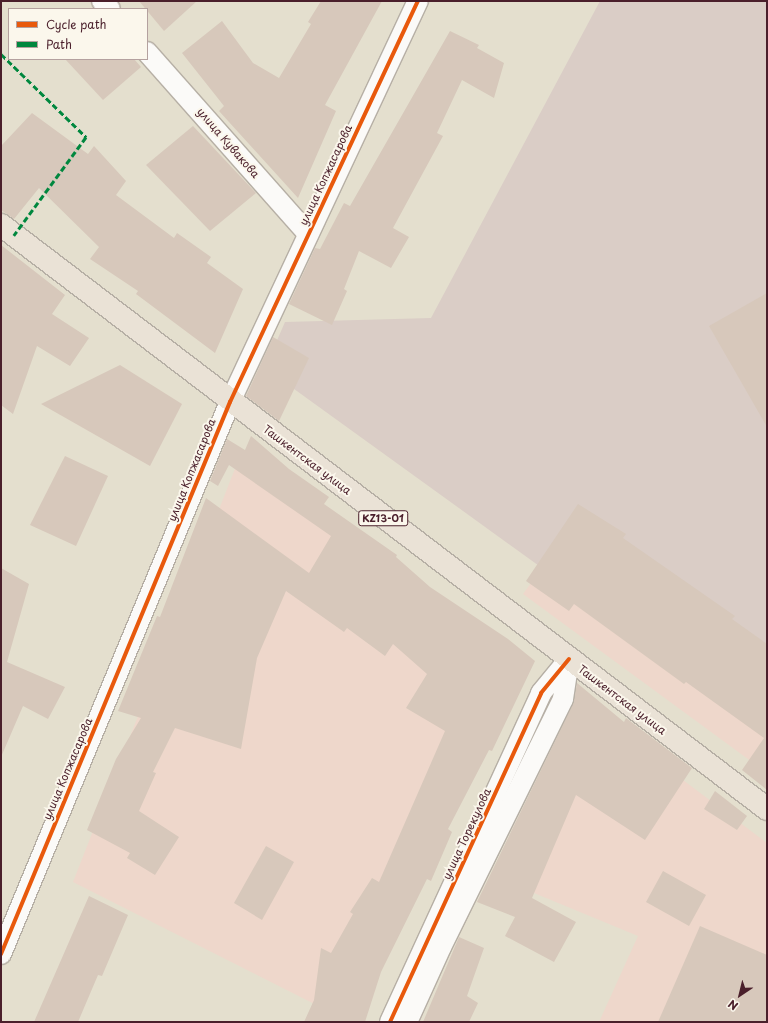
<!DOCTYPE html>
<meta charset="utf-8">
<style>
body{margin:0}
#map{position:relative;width:768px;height:1023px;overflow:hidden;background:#e4dfce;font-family:"Playpen Sans",sans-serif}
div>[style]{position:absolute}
.built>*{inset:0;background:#eed7cb}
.industrial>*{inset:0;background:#dacdc6}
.building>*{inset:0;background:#d7c8bb}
.roads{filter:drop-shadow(1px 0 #b6afa5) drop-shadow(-1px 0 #b6afa5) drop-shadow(0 1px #b6afa5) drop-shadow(0 -1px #b6afa5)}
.minor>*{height:20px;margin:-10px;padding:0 10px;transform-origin:10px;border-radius:10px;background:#fbfaf8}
.primary>*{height:22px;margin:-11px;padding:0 11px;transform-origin:11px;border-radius:11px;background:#eae2d6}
.quiet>*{height:3px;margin-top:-1.5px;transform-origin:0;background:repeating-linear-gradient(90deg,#00873e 0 6px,transparent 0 9px)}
.cycleway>*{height:4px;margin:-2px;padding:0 2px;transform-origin:2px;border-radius:2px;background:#e8590c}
span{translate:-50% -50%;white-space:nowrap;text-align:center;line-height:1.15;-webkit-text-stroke:4px #fbf7ec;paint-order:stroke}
.shield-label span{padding:1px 3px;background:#fbf7ec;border:1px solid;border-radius:3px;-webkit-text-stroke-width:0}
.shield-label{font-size:10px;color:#4a1f2b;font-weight:700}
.street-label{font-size:11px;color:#4a1f2b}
.frame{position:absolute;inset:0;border:2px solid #4a1f2b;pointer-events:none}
.legend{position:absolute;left:8px;top:8px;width:140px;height:52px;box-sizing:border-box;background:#fbf7ec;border:1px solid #b4a19f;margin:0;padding:5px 7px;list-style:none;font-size:12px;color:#4a1f2b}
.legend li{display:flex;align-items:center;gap:8px;height:20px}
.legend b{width:20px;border:1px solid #b4a19f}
.north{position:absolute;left:720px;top:975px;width:40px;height:40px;-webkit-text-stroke:3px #fbf7ec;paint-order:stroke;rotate:215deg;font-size:11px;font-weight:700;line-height:16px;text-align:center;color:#4a1f2b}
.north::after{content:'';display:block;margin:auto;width:14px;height:18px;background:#4a1f2b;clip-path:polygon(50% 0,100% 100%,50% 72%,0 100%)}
</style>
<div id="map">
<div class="built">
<i style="clip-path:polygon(238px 461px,512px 679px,350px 1022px,73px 882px)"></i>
<i style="clip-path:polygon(584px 511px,767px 645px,767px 773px,523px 594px)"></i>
<i style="clip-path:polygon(587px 708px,767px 843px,767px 1022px,599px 1022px,638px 936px,505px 881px)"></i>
</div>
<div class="industrial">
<i style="clip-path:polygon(600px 1px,767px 1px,767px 645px,542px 568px,265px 368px,285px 322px,431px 318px)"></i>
</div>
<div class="building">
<i style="clip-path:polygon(139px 1px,197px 1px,164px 31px)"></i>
<i style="clip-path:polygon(321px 1px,382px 1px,325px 105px,336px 111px,298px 198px,219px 111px,224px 106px,182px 53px,222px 21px,253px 63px,279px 78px,311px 24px,308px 22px)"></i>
<i style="clip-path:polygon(450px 31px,479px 45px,477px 48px,504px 63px,494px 98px,462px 80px,437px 133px,443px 136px,393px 228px,409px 237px,391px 268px,359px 251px,344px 289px,347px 291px,332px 325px,289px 304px,315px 248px,320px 249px,344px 203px,350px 206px)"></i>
<i style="clip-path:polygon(65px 59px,134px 59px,141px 67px,103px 100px)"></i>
<i style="clip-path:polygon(32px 113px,88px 154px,94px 146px,126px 181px,116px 195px,174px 238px,177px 233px,211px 257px,207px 263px,243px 289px,215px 353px,136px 294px,138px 291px,90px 259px,99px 247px,39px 188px,14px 219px,1px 210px,1px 146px)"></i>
<i style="clip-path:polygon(193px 126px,256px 193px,210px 231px,146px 165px)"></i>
<i style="clip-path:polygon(1px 245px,65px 295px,52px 314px,89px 338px,70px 366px,37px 346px,13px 414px,1px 405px)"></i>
<i style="clip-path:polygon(767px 293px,767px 427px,709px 326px)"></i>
<i style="clip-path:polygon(273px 337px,309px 358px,279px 421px,246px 396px)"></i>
<i style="clip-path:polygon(120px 365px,182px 404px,150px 466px,41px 404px)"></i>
<i style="clip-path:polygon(251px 436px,289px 469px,329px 497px,324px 504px,397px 555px,396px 557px,430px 587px,508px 639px,535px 661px,492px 751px,489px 750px,448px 829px,452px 832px,431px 881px,427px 879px,381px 972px,365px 1022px,304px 1022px,314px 1000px,321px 948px,331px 953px,353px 914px,350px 912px,372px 878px,379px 882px,445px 731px,406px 708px,427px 674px,393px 644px,385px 656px,347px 628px,344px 632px,286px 591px,257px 658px,241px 749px,175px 728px,153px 772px,156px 773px,139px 811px,179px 837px,155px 875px,127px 858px,130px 853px,87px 830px,116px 759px,141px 718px,118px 711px,157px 616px,160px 617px,206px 498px,309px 573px,331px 536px,229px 465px,218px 486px,210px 481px,227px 439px,245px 450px)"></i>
<i style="clip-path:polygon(65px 456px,108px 476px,76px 546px,30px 525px)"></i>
<i style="clip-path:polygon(578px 504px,626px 534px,623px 538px,735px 616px,732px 619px,767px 644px,767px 790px,742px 770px,764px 738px,686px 682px,684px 684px,574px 604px,569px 611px,526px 581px)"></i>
<i style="clip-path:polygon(1px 568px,29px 584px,7px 662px,65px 687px,48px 719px,23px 706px,1px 757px)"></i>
<i style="clip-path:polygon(577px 683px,624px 722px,626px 718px,692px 768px,645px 840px,576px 795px,532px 898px,576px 922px,554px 962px,505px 936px,515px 917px,477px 902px,573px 704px)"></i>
<i style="clip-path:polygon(715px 791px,747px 816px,737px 830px,704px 809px)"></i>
<i style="clip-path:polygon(266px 846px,294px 862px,262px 920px,234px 903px)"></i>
<i style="clip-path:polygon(663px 871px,706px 895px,689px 926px,646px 902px)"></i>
<i style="clip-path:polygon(89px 896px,128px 915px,102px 976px,98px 975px,78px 1022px,34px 1022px)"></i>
<i style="clip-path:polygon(700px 926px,767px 955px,767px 1022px,658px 1022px)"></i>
<i style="clip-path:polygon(459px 937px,484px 948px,467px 996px,478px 1003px,469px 1022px,423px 1022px)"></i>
</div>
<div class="roads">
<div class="minor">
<i style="left:102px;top:1px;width:11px;rotate:45deg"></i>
<i style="left:147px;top:52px;width:243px;rotate:48.5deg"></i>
<i style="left:1px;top:954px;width:598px;rotate:-67.47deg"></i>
<i style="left:230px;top:402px;width:443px;rotate:-64.9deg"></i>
<i style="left:390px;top:1022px;width:362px;rotate:-65.3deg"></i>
<i style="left:541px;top:693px;width:44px;rotate:-50.5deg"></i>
<i style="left:407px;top:1022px;width:82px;rotate:-65.6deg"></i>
<i style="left:441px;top:947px;width:276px;rotate:-63.8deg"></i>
<i style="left:563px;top:699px;width:40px;rotate:-81.5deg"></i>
</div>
<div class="primary">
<i style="left:1px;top:225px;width:963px;rotate:37.32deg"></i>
</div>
</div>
<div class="quiet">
<i style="left:1px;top:54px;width:119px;rotate:44.3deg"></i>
<i style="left:86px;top:137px;width:122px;rotate:126.3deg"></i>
</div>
<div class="cycleway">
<i style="left:1px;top:954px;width:598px;rotate:-67.47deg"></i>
<i style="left:230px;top:402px;width:443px;rotate:-64.9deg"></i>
<i style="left:390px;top:1022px;width:362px;rotate:-65.3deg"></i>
<i style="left:541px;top:693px;width:44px;rotate:-50.5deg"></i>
</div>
<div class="shield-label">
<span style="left:383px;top:518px">KZ13-01</span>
</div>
<div class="street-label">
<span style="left:228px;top:143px;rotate:49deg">улица Кувакова</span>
<span style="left:326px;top:175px;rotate:-65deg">улица Копжасарова</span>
<span style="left:307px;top:460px;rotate:37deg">Ташкентская улица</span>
<span style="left:192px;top:470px;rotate:-68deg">улица Копжасарова</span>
<span style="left:622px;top:700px;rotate:37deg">Ташкентская улица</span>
<span style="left:68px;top:769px;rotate:-67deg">улица Копжасарова</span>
<span style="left:467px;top:834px;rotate:-65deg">улица Торекулова</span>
</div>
<div class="frame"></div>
<ul class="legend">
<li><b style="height:5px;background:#e8590c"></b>Cycle path</li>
<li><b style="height:5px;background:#00873e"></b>Path</li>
</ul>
<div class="north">N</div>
</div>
